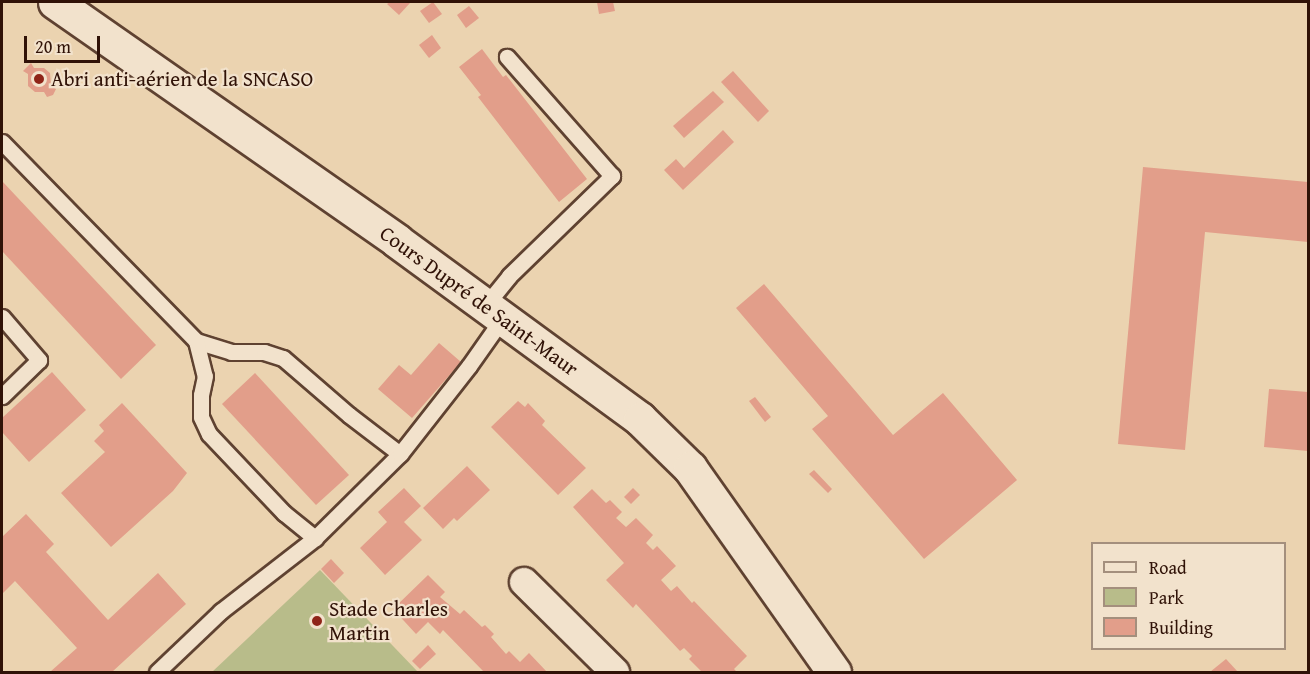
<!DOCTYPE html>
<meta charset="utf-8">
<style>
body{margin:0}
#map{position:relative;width:1310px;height:674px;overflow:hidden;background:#ebd3b0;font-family:"Gentium Book Plus",serif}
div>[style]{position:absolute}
.green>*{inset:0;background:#b8bc8a}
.building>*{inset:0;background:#e29e8a}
.roads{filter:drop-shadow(2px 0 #5f4231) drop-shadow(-2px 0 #5f4231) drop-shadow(0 2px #5f4231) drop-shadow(0 -2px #5f4231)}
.service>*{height:15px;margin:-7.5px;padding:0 7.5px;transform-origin:7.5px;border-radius:7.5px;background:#f2e2cc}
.minor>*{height:28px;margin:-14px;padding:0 14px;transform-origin:14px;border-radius:14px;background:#f2e2cc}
.tertiary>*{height:33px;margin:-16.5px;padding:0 16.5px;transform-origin:16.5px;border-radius:16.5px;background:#f2e2cc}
.dots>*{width:16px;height:16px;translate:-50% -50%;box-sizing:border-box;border:3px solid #f2e2cc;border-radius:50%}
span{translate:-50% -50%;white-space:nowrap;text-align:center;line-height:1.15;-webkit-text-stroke:4.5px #f2e2cc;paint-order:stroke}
.poi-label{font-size:21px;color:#301207}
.left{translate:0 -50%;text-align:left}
.street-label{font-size:21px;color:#301207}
.frame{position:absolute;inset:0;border:3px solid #301207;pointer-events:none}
.legend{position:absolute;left:1091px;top:542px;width:195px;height:108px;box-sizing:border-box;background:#f2e2cc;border:2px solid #a48f7d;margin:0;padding:8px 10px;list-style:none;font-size:18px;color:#301207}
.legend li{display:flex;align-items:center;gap:12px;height:30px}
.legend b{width:30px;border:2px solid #a48f7d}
.scale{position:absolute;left:24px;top:36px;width:76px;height:27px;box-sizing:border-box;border:3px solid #301207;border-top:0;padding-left:8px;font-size:18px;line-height:21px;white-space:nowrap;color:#301207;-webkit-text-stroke:4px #f2e2cc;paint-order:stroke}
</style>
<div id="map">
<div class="green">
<i style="clip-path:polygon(320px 570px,418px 672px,212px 672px)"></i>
</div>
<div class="building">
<i style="clip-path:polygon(390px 2px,408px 2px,410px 3px,399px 15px,387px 4px)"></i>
<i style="clip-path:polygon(433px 2px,442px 14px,429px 23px,420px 11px)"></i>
<i style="clip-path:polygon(597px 2px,613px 2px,615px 11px,599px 14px)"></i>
<i style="clip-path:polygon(469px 6px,479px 18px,466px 28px,457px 15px)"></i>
<i style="clip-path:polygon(432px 35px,441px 48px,429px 58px,419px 45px)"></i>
<i style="clip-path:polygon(482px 49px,503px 77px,506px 75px,587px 179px,559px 202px,478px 97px,481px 95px,459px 67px)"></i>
<i style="clip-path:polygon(31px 63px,34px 68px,44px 68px,50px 73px,51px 86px,56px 89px,53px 95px,47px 97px,44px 92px,35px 92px,28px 86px,28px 74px,23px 71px)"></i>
<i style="clip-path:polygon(733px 71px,769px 111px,758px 122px,721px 82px)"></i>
<i style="clip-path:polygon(713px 91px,724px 102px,684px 138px,673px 126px)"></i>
<i style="clip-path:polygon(723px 130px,734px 142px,683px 190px,664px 170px,676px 159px,684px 168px)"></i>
<i style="clip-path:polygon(1143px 167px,1308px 182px,1308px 242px,1205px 232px,1185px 450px,1118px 444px)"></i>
<i style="clip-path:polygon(2px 181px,156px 345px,121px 379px,2px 251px)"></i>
<i style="clip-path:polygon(764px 284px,893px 435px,943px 393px,1017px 480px,924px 559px,812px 429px,828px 416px,736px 308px)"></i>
<i style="clip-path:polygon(439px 343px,461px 362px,412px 418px,378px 389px,399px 365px,411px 375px)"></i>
<i style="clip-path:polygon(52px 372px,86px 410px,29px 462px,2px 432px,2px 418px)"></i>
<i style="clip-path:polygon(255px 373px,349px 475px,316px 505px,222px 404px)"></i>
<i style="clip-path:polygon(1269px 389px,1308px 392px,1308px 451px,1264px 447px)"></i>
<i style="clip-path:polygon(755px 397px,771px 417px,765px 422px,749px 401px)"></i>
<i style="clip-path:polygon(518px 401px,525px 407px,528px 403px,545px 421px,542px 425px,586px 468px,558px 495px,491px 427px)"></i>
<i style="clip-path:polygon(122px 403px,187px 473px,173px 491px,111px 547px,61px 493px,105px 452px,94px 441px,104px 431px,99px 425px)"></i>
<i style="clip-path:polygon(467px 466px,490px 490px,457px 521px,454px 518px,443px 529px,423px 508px)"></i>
<i style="clip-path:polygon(814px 470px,832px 489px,828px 493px,809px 474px)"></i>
<i style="clip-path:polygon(404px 488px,421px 506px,404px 522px,422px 540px,385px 575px,360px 548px,387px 522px,378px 512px)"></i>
<i style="clip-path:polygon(633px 488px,640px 495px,631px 504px,624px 497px)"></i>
<i style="clip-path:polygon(592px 489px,606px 503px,610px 500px,622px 512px,616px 518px,626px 527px,636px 518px,653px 535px,646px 543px,653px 550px,657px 546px,676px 566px,661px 580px,671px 591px,677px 586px,692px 603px,694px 601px,747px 656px,734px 669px,737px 672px,702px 672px,689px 659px,692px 656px,684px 648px,680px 651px,636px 604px,633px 608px,606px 580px,624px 563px,573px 507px)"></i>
<i style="clip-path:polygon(26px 514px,54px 544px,46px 552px,108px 620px,158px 573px,186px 604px,112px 672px,50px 672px,77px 648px,15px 581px,2px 594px,2px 537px)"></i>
<i style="clip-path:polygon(331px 559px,344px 573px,334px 583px,321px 569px)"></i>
<i style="clip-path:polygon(428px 575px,445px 592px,440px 597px,460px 614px,464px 610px,482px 627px,485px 625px,494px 634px,491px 637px,506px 654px,509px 651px,520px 662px,529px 653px,547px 672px,484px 672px,443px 630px,440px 634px,428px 622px,416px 634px,393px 609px)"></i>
<i style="clip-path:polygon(428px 645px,436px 654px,420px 669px,412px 661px)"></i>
<i style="clip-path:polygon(1226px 659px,1238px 672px,1210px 672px)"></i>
</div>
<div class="roads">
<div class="service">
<i style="left:2px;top:142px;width:278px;rotate:45.7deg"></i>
<i style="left:196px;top:341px;width:37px;rotate:17deg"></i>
<i style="left:231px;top:352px;width:33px"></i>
<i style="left:264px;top:352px;width:20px;rotate:18deg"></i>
<i style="left:283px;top:358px;width:87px;rotate:40.8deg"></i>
<i style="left:349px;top:415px;width:64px;rotate:37.4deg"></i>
<i style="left:485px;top:306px;width:38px;rotate:-51deg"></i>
<i style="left:509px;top:276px;width:144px;rotate:-44.2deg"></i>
<i style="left:612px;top:176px;width:159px;rotate:-131.4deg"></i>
<i style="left:2px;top:317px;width:57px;rotate:49.3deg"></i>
<i style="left:39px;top:360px;width:52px;rotate:135.8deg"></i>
<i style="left:196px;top:341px;width:36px;rotate:76deg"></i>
<i style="left:205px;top:376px;width:19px;rotate:102deg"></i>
<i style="left:201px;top:395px;width:22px;rotate:90deg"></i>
<i style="left:201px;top:417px;width:19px;rotate:65deg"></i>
<i style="left:209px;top:434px;width:109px;rotate:46.5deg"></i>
<i style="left:284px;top:513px;width:40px;rotate:39deg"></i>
<i style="left:157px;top:672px;width:88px;rotate:-43.6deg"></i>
<i style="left:221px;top:611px;width:119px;rotate:-37.8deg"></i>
<i style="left:315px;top:538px;width:120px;rotate:-44.7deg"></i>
<i style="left:400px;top:454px;width:112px;rotate:-51.9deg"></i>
<i style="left:469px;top:366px;width:57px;rotate:-54.9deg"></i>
</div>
<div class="minor">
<i style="left:524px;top:582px;width:128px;rotate:44.7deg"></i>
</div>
<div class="tertiary">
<i style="left:55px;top:2px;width:417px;rotate:34.9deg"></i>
<i style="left:397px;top:241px;width:301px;rotate:36.2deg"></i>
<i style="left:640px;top:419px;width:70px;rotate:44.4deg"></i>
<i style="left:690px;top:468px;width:250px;rotate:54.8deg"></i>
</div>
</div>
<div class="dots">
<i style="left:39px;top:79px;background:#8f2418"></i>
<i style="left:317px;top:621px;background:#8f2418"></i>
</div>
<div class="poi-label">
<span class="left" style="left:51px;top:79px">Abri anti-aérien de la SNCASO</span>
<span class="left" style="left:329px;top:621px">Stade Charles<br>Martin</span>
</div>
<div class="street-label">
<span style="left:479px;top:301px;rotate:36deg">Cours Dupré de Saint-Maur</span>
</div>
<div class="frame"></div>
<ul class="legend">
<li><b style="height:8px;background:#f2e2cc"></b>Road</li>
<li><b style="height:16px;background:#b8bc8a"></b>Park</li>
<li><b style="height:16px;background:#e29e8a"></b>Building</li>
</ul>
<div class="scale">20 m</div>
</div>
